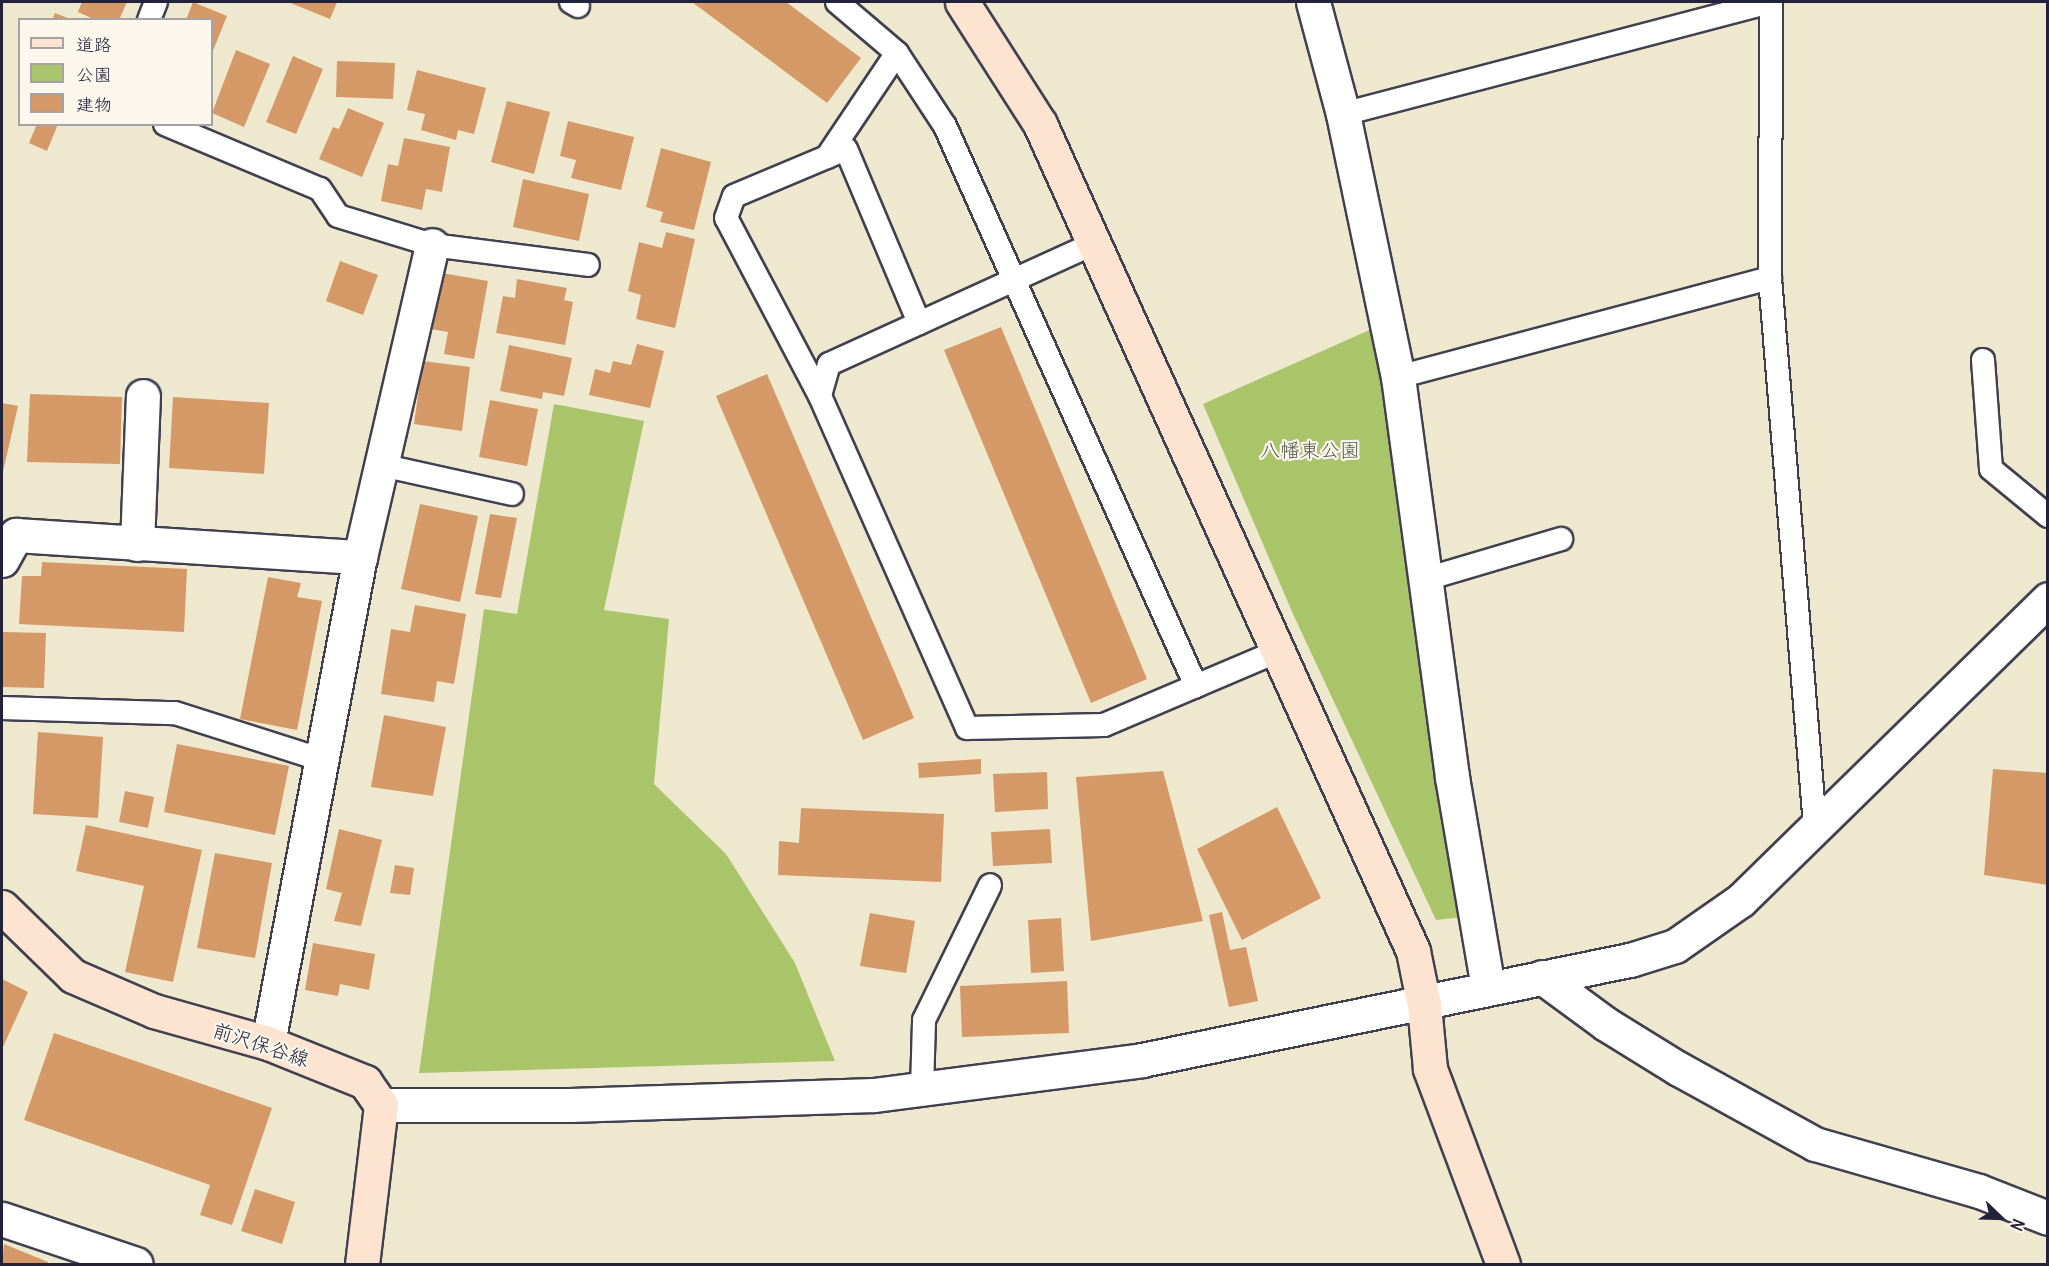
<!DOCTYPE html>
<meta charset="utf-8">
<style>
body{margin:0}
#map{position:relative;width:2049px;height:1266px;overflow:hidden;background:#eee9ce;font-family:Delius,"Klee One",sans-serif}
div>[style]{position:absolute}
.green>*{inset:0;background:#aac46a}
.building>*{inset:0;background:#d59867}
.roads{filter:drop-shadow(2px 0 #414051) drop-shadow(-2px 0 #414051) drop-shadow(0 2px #414051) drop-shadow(0 -2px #414051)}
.lane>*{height:22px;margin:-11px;padding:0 11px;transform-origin:11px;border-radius:11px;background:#fff}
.street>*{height:33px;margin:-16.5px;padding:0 16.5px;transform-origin:16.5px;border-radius:16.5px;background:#fff}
.secondary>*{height:33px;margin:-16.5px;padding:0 16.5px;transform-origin:16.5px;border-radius:16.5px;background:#fde4d1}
span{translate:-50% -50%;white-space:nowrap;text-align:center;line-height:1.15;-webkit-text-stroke:4.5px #fbf7ec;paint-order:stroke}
.park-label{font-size:20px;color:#525b4b}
.street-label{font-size:20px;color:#22223b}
.frame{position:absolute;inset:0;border:3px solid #22223b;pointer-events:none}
.legend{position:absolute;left:18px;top:18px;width:195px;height:108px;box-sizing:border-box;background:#fbf7ec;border:2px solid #a4a2a5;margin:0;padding:8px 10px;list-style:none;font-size:18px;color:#22223b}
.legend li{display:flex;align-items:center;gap:12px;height:30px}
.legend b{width:30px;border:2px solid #a4a2a5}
.north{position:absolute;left:1971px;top:1188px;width:60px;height:60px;-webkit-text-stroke:4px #fbf7ec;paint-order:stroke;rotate:113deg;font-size:16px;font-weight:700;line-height:24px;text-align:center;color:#22223b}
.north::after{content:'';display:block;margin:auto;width:21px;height:27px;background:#22223b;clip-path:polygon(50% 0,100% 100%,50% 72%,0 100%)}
</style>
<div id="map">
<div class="green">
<i style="clip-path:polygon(1374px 328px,1411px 564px,1463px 917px,1436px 920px,1293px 614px,1203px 404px)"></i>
<i style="clip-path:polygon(554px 404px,644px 421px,604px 610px,669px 619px,654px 784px,726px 854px,795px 963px,835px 1061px,419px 1073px,484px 609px,517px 614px)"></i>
</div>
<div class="building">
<i style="clip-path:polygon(82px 2px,127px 2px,119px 20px,96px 20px,78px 12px)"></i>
<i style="clip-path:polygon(193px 2px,227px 16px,212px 53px,212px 20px,186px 20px)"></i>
<i style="clip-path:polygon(288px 2px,337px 2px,330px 19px)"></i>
<i style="clip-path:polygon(692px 2px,786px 2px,861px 58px,827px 103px)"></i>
<i style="clip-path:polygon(55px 13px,70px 19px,70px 20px,52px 20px)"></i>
<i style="clip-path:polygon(236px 50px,270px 64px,244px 127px,212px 113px)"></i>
<i style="clip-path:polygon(293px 56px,323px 69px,296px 134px,266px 122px)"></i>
<i style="clip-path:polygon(337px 61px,395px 63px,393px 99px,336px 97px)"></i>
<i style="clip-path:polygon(417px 70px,486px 88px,474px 134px,458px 130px,456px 140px,421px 130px,425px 114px,407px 110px)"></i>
<i style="clip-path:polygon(507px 101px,550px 112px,534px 174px,491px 162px)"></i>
<i style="clip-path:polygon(348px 108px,384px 123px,362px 177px,319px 159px,333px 127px,339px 129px)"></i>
<i style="clip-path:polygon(568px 121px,634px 137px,621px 190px,571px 178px,576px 160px,560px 156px)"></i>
<i style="clip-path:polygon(37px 124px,58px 124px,47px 151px,29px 143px)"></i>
<i style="clip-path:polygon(404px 138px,450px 147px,442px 192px,426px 189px,422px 210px,381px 201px,388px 164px,398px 166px)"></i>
<i style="clip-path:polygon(661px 148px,711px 162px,694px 230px,660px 222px,663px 212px,646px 207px)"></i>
<i style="clip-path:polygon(523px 179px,589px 194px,579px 241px,513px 227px)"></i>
<i style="clip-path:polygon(666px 232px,695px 239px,675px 328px,636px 319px,641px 295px,628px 291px,639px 242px,662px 248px)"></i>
<i style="clip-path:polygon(340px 261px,378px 275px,363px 315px,326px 301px)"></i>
<i style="clip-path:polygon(436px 272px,488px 281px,474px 359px,444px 354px,448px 332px,426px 328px)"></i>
<i style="clip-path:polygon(517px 279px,567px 288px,564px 300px,573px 302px,565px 345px,496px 333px,503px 296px,515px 298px)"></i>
<i style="clip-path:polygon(1001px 327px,1147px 679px,1091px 703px,944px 350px)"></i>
<i style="clip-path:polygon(637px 344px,664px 351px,650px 408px,589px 395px,595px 369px,610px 373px,613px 361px,631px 365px)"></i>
<i style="clip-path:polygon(509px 345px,572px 358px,564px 396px,543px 392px,542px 399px,500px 391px)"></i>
<i style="clip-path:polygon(423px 361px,470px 367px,462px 431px,414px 424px)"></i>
<i style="clip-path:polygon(767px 374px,914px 718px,863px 740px,716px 396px)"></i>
<i style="clip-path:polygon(30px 394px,122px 397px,120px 464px,27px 462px)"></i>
<i style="clip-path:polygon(173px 397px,269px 403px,264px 474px,169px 468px)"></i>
<i style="clip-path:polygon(490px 400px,538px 409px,527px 466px,479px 457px)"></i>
<i style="clip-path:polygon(2px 403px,18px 406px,2px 476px)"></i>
<i style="clip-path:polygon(420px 504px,478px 516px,460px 602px,401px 589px)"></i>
<i style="clip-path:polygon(490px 514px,517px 518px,501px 598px,475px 594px)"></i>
<i style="clip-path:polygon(42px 562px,187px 569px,184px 632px,19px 624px,22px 576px,41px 576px)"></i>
<i style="clip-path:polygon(268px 577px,301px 583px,297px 597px,322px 601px,297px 730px,240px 719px)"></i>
<i style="clip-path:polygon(415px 605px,466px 614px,454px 684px,437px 681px,434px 702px,381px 694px,391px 629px,410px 632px)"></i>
<i style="clip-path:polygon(2px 632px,46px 633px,44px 688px,2px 687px)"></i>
<i style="clip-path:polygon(384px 715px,446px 727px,433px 796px,371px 787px)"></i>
<i style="clip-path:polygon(38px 732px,103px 737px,98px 818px,33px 814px)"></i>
<i style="clip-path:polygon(177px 744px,289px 766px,275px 835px,164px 812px)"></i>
<i style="clip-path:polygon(981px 759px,981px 774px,919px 778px,918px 763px)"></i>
<i style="clip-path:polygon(1993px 769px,2048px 773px,2048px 885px,1984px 875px)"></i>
<i style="clip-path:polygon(1163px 771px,1203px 921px,1091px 941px,1076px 777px)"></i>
<i style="clip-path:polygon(1047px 772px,1048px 809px,995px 812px,993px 774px)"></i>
<i style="clip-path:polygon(125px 791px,154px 797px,148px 828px,119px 822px)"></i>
<i style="clip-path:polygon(1277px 807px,1321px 898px,1242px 940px,1197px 849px)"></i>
<i style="clip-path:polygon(801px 808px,944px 814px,941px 882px,778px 875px,779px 841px,799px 843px)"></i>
<i style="clip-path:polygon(86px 825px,202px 850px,173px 982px,125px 972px,144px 886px,76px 871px)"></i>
<i style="clip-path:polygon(339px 829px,382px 840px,361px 926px,334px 921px,342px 893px,326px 889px)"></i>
<i style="clip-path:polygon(1050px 829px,1052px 863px,993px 866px,991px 832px)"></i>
<i style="clip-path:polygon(215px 853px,272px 863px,255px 958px,197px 948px)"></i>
<i style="clip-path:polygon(395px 865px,414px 868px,410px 895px,390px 893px)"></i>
<i style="clip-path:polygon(1222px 912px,1230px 950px,1246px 947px,1258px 1001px,1229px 1007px,1209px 915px)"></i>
<i style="clip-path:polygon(870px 913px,915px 921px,906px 973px,860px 966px)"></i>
<i style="clip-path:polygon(1061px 918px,1064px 971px,1031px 973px,1028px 920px)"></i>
<i style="clip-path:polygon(313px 943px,375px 954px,369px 990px,340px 984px,338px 996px,305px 990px)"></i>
<i style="clip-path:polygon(2px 979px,28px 992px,2px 1049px)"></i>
<i style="clip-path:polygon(1067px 981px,1069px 1033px,962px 1037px,960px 986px)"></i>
<i style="clip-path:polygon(54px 1033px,272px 1108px,232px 1225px,200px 1215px,210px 1185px,24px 1120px)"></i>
<i style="clip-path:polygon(255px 1189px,295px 1202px,282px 1244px,241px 1231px)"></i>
<i style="clip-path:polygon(4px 1244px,48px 1262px,47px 1264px,2px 1264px)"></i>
</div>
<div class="roads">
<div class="lane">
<i style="left:571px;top:2px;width:8px;rotate:30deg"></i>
<i style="left:837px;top:2px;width:79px;rotate:40.4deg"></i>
<i style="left:897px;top:53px;width:87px;rotate:56.7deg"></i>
<i style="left:945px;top:126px;width:614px;rotate:65.86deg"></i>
<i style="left:1771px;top:2px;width:276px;rotate:90.2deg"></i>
<i style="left:1770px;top:278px;width:549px;rotate:85.3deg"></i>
<i style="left:149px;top:20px;width:19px;rotate:-69deg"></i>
<i style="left:1343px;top:114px;width:442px;rotate:-14.7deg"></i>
<i style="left:165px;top:124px;width:168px;rotate:22.8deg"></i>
<i style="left:320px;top:189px;width:32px;rotate:56deg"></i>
<i style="left:338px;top:216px;width:98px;rotate:17.1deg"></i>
<i style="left:432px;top:245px;width:157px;rotate:7.3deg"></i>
<i style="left:827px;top:157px;width:125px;rotate:-56.1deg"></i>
<i style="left:1095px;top:243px;width:292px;rotate:155.5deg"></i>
<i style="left:829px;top:364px;width:33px;rotate:106deg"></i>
<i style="left:820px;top:396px;width:363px;rotate:66.1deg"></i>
<i style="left:967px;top:728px;width:137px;rotate:-1.3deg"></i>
<i style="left:1104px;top:725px;width:189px;rotate:-23deg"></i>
<i style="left:1983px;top:360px;width:109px;rotate:85.8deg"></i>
<i style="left:1991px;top:469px;width:74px;rotate:39.5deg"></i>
<i style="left:1398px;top:377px;width:385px;rotate:-14.9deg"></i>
<i style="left:820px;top:396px;width:201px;rotate:-117.8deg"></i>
<i style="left:726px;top:218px;width:23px;rotate:-70deg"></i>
<i style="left:734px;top:196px;width:121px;rotate:-22.8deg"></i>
<i style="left:846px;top:149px;width:189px;rotate:67.2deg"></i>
<i style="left:381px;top:465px;width:134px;rotate:12.5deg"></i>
<i style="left:1426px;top:579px;width:141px;rotate:-16.5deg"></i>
<i style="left:2px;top:708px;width:173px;rotate:1.7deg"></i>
<i style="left:175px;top:713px;width:154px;rotate:17.7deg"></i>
<i style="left:922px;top:1089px;width:69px;rotate:-88.3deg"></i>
<i style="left:924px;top:1020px;width:150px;rotate:-63.9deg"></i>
</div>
<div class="street">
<i style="left:1313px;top:2px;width:116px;rotate:75deg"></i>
<i style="left:1343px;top:114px;width:269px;rotate:78.2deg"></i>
<i style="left:1398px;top:377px;width:404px;rotate:82.3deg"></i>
<i style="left:1452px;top:777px;width:214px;rotate:80.3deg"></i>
<i style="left:137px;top:544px;width:148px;rotate:-87.7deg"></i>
<i style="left:2px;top:560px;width:29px;rotate:-61deg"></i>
<i style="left:16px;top:535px;width:345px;rotate:3.7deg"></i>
<i style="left:1542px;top:977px;width:79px;rotate:36.3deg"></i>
<i style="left:1606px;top:1024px;width:86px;rotate:31.7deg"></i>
<i style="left:1679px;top:1069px;width:155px;rotate:28.9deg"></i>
<i style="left:1815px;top:1144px;width:171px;rotate:16deg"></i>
<i style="left:1979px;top:1191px;width:74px;rotate:21.4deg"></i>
<i style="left:268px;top:1043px;width:495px;rotate:-79.3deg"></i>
<i style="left:360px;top:557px;width:320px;rotate:-77deg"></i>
<i style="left:381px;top:1105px;width:189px"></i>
<i style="left:570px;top:1105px;width:304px;rotate:-1.9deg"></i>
<i style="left:874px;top:1095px;width:270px;rotate:-7.4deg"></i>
<i style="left:1142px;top:1060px;width:498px;rotate:-11.6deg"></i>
<i style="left:1630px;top:960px;width:47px;rotate:-17.3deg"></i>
<i style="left:1675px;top:946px;width:80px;rotate:-34.9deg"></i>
<i style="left:1741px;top:900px;width:430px;rotate:-44.4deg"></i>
<i style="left:2px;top:1219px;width:141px;rotate:18.6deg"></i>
</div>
<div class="secondary">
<i style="left:962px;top:2px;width:145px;rotate:57.4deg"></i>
<i style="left:1040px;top:124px;width:907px;rotate:65.72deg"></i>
<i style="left:1413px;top:951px;width:55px;rotate:78.5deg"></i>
<i style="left:1424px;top:1005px;width:64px;rotate:84.6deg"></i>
<i style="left:1430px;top:1069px;width:208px;rotate:69.5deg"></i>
<i style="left:2px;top:907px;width:99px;rotate:44.2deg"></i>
<i style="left:73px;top:976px;width:88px;rotate:23.4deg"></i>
<i style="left:154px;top:1011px;width:118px;rotate:15.7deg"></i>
<i style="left:268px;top:1043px;width:105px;rotate:21.9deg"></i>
<i style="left:365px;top:1082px;width:28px;rotate:55deg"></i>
<i style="left:381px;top:1105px;width:160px;rotate:96.8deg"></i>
</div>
</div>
<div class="park-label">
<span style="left:1310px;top:449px">八幡東公園</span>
</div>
<div class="street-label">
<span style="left:261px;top:1044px;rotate:18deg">前沢保谷線</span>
</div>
<div class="frame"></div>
<ul class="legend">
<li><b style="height:8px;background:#fde4d1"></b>道路</li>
<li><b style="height:16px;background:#aac46a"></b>公園</li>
<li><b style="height:16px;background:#d59867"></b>建物</li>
</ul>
<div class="north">N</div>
</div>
